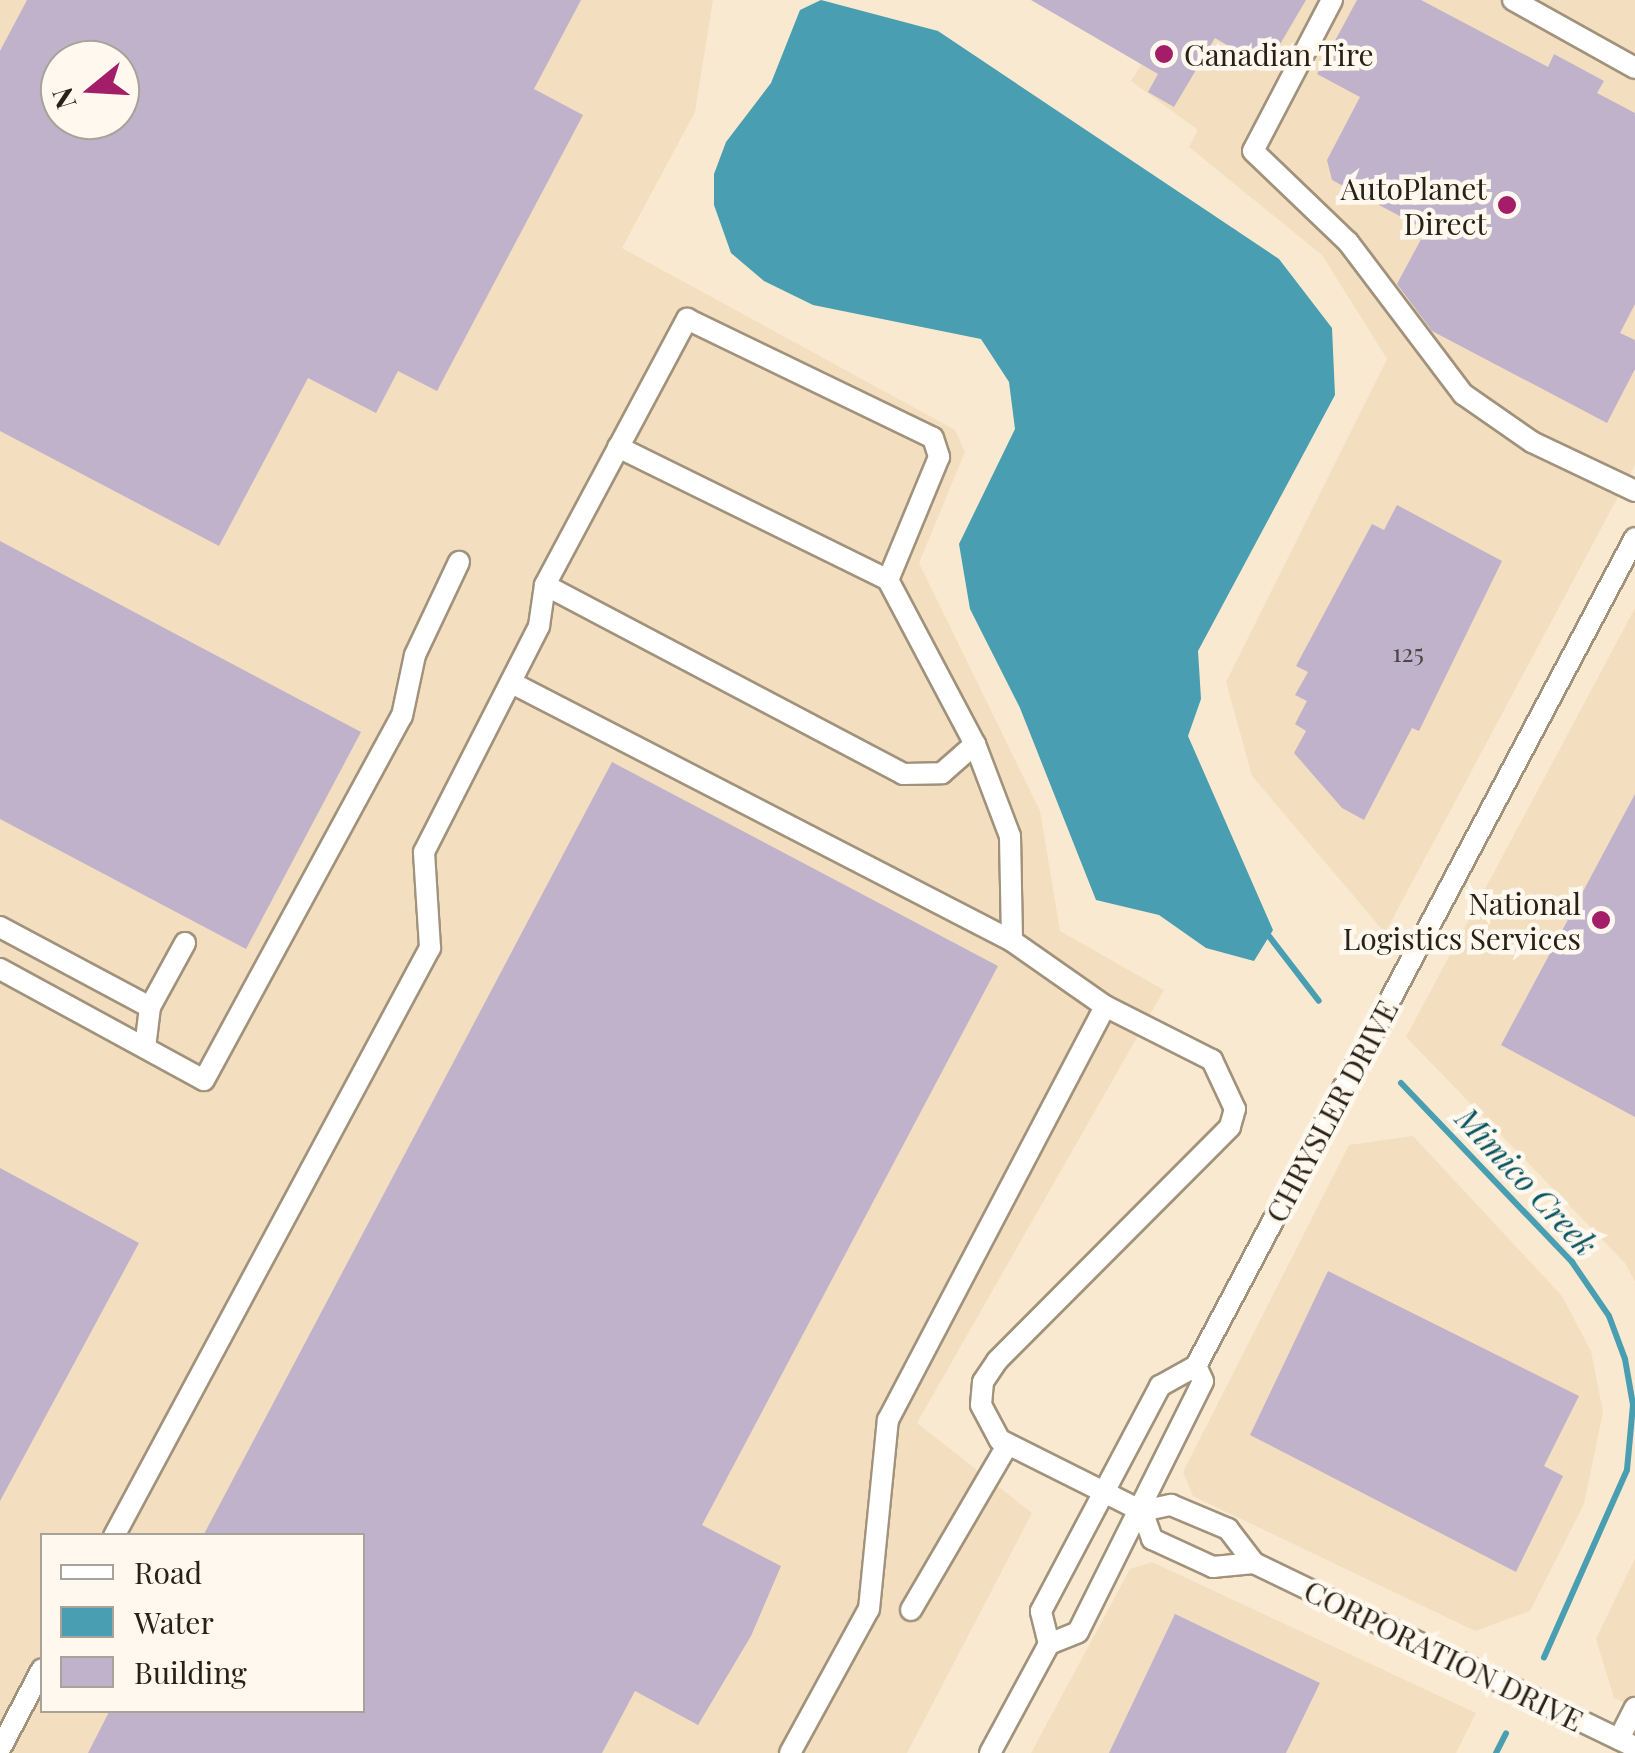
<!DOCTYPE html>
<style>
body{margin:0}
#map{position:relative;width:1635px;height:1753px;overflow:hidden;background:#f9e9d1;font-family:"Playfair Display",serif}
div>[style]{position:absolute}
.built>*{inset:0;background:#f3dfc0}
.water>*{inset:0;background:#499eb1}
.stream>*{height:6px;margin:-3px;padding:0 3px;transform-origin:3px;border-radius:3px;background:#499eb1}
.building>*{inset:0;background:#bfb2ca}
.roads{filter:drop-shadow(2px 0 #a1927c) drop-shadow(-2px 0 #a1927c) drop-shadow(0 2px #a1927c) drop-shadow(0 -2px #a1927c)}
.minor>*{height:20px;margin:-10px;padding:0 10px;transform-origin:10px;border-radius:10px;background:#fff}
.dots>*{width:28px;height:28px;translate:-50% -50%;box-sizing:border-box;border:5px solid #fef8ee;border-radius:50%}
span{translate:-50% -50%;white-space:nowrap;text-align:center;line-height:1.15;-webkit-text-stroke:9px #fef8ee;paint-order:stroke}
.number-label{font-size:25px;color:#4d4544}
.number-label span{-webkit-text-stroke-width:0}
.poi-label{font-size:30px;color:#272118}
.left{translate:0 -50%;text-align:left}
.right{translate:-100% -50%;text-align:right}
.street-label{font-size:30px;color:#272118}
.water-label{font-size:32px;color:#085462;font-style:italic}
.legend{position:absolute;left:40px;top:1533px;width:325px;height:180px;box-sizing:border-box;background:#fef8ee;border:2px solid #a8a298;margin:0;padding:12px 18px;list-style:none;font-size:30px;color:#272118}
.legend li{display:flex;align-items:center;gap:20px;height:50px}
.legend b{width:50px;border:2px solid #a8a298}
.north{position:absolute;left:40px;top:40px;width:100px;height:100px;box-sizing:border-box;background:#fef8ee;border:2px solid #a8a298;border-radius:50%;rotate:252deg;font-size:28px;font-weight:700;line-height:40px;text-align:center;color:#272118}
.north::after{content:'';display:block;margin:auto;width:35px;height:45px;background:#a41d68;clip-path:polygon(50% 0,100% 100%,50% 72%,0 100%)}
</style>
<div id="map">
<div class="built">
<i style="clip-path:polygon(evenodd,0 0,713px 0,695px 112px,622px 248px,955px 430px,965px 452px,919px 563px,1040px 811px,1060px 931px,1164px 990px,917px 1423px,1032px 1513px,907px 1753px,0 1753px,0 0,60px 60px,120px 60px,120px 120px,60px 120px,60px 60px,0 0,42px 1536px,362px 1536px,362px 1710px,42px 1710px,42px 1536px)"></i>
<i style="clip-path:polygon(1037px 0,1635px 0,1635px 465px,1385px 933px,1252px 776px,1226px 682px,1387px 359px,1322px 255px,1189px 147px,1198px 130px,1131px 81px,1143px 62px)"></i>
<i style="clip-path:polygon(1635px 608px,1635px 1282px,1625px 1263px,1406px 1037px)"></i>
<i style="clip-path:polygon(1413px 1136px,1562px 1296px,1591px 1351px,1603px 1412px,1584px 1504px,1530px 1611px,1475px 1631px,1193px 1496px,1183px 1472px,1349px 1145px)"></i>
<i style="clip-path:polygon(1635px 1558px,1635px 1707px,1614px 1698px,1596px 1639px)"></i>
<i style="clip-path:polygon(1152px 1562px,1476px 1713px,1456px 1753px,1031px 1753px,1130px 1569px)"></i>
</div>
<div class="water">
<i style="clip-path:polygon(821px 0,938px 31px,1279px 259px,1332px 328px,1335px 395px,1198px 651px,1201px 699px,1188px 736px,1273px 930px,1254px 961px,1206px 948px,1159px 915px,1096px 900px,1020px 708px,970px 609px,959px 544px,1015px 429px,1009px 382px,981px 339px,813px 305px,764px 281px,731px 253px,714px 205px,714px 174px,726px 142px,771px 83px,800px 10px)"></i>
</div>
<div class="stream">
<i style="left:1265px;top:931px;width:88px;rotate:52.4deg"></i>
<i style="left:1401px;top:1083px;width:248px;rotate:46.3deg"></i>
<i style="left:1572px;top:1262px;width:65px;rotate:55.6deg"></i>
<i style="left:1609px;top:1316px;width:46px;rotate:69.6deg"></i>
<i style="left:1625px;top:1359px;width:47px;rotate:80.1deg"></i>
<i style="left:1633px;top:1405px;width:65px;rotate:95.3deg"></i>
<i style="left:1627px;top:1470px;width:205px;rotate:113.9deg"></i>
<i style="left:1496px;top:1753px;width:22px;rotate:-63deg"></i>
</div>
<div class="building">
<i style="clip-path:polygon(evenodd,27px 0,581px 0,534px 89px,583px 115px,437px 391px,398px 371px,376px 413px,308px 378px,219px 546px,0 431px,0 51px,27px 0,60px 60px,120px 60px,120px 120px,60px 120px,60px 60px)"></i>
<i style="clip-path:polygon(1031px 0,1306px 0,1266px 68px,1215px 38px,1174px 107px,1148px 92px,1158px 74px)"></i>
<i style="clip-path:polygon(1357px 0,1421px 0,1548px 67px,1554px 54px,1604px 81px,1597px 93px,1635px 113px,1635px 304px,1620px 333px,1635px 340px,1635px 369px,1607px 423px,1432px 331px,1397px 284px,1426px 230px,1332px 180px,1327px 160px,1360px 97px,1317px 74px)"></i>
<i style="clip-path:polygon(1397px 505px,1502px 561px,1419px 731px,1412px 728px,1364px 820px,1342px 808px,1294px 753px,1306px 731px,1295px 724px,1307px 701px,1295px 695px,1308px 672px,1296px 666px,1372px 524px,1384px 530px)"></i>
<i style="clip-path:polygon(0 541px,361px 732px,246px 949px,0 819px)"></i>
<i style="clip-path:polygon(612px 762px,998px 966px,702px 1525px,781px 1566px,751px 1636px,698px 1725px,635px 1691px,602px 1753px,88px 1753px,110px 1710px,362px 1710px,362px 1536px,203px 1536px)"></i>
<i style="clip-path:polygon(1635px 794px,1635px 1117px,1501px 1045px)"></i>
<i style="clip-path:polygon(0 1168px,139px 1243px,0 1501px)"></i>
<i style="clip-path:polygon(1328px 1271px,1579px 1396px,1544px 1466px,1563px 1476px,1516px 1572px,1250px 1435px)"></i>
<i style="clip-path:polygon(1175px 1614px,1320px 1683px,1286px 1753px,1109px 1753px)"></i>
</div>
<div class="roads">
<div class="minor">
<i style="left:1332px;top:0;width:170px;rotate:117.6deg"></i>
<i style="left:1253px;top:151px;width:132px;rotate:43.8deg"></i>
<i style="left:1348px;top:242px;width:191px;rotate:52.9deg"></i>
<i style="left:1463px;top:394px;width:84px;rotate:34.8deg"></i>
<i style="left:1532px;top:442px;width:114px;rotate:25.4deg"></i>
<i style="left:1513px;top:0;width:140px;rotate:29.1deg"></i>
<i style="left:618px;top:447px;width:301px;rotate:26.2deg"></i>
<i style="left:545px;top:585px;width:405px;rotate:27.8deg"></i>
<i style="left:903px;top:774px;width:39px;rotate:-1deg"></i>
<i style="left:942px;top:773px;width:44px;rotate:-41.3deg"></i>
<i style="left:512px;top:683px;width:563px;rotate:27.29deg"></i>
<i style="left:1012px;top:941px;width:113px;rotate:35deg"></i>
<i style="left:1105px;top:1006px;width:120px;rotate:26.8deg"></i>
<i style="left:1212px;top:1060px;width:54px;rotate:64.9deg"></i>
<i style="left:1235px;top:1109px;width:19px;rotate:106deg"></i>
<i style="left:1230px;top:1127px;width:330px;rotate:134.9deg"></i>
<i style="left:997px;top:1361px;width:25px;rotate:124deg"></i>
<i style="left:983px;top:1382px;width:23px;rotate:95deg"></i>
<i style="left:981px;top:1405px;width:40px;rotate:62deg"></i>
<i style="left:1000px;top:1440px;width:159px;rotate:26.6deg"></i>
<i style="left:1142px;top:1511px;width:30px;rotate:70deg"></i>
<i style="left:1152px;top:1539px;width:67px;rotate:24.7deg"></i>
<i style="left:1213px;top:1567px;width:41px;rotate:-5.6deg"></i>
<i style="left:0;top:927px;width:170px;rotate:28.1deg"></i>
<i style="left:150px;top:1007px;width:41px;rotate:97deg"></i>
<i style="left:0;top:969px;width:232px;rotate:28.6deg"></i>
<i style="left:204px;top:1080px;width:414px;rotate:-61.5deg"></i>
<i style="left:402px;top:716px;width:62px;rotate:-78deg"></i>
<i style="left:415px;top:655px;width:103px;rotate:-64.7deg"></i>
<i style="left:150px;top:1007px;width:73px;rotate:-61.3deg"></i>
<i style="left:1142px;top:1511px;width:30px;rotate:-12deg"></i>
<i style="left:1171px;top:1505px;width:62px;rotate:22.8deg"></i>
<i style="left:1228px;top:1529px;width:43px;rotate:52.6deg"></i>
<i style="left:1254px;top:1563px;width:423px;rotate:25.8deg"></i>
<i style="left:114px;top:1536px;width:668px;rotate:-61.75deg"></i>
<i style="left:430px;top:948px;width:96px;rotate:-93.6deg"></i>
<i style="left:424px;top:852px;width:254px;rotate:-63deg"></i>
<i style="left:539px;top:626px;width:41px;rotate:-81.7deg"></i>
<i style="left:545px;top:585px;width:302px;rotate:-61.9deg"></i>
<i style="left:687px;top:319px;width:273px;rotate:25.8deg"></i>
<i style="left:933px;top:438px;width:20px;rotate:72deg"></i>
<i style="left:939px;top:457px;width:133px;rotate:112.5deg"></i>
<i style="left:888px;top:580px;width:186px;rotate:62.1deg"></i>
<i style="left:975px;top:744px;width:98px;rotate:69.2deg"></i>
<i style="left:1010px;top:836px;width:105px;rotate:88.9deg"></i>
<i style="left:911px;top:1610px;width:192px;rotate:-59.7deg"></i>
<i style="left:1049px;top:1644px;width:34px;rotate:-104deg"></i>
<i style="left:1041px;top:1611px;width:255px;rotate:-62.1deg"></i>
<i style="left:1160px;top:1386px;width:41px;rotate:-29.1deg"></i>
<i style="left:1196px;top:1366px;width:937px;rotate:-62.07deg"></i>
<i style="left:1619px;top:1739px;width:35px;rotate:-63deg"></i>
<i style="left:0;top:1749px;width:90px;rotate:-62.3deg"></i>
<i style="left:790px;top:1753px;width:164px;rotate:-61.3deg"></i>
<i style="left:869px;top:1609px;width:190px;rotate:-84.3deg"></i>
<i style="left:888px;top:1420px;width:467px;rotate:-62.3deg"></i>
<i style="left:990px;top:1753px;width:124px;rotate:-61.6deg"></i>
<i style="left:1049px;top:1644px;width:31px;rotate:-22deg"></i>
<i style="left:1078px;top:1632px;width:280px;rotate:-63.5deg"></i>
<i style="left:1203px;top:1381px;width:17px;rotate:-115deg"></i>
</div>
</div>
<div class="dots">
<i style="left:1164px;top:54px;background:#a41d68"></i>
<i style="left:1507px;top:205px;background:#a41d68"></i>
<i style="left:1601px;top:920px;background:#a41d68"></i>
</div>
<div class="number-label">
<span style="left:1408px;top:652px">125</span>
</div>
<div class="poi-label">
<span class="left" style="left:1184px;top:54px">Canadian Tire</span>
<span class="right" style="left:1487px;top:205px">AutoPlanet<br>Direct</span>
<span class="right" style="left:1581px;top:920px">National<br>Logistics Services</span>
</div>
<div class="street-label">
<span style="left:1331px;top:1111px;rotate:-62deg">CHRYSLER DRIVE</span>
<span style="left:1444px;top:1655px;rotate:26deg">CORPORATION DRIVE</span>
</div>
<div class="water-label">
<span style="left:1527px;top:1181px;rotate:47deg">Mimico Creek</span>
</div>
<ul class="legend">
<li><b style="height:12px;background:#fff"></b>Road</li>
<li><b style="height:28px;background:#499eb1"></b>Water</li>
<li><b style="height:28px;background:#bfb2ca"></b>Building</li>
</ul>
<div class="north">N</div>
</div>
